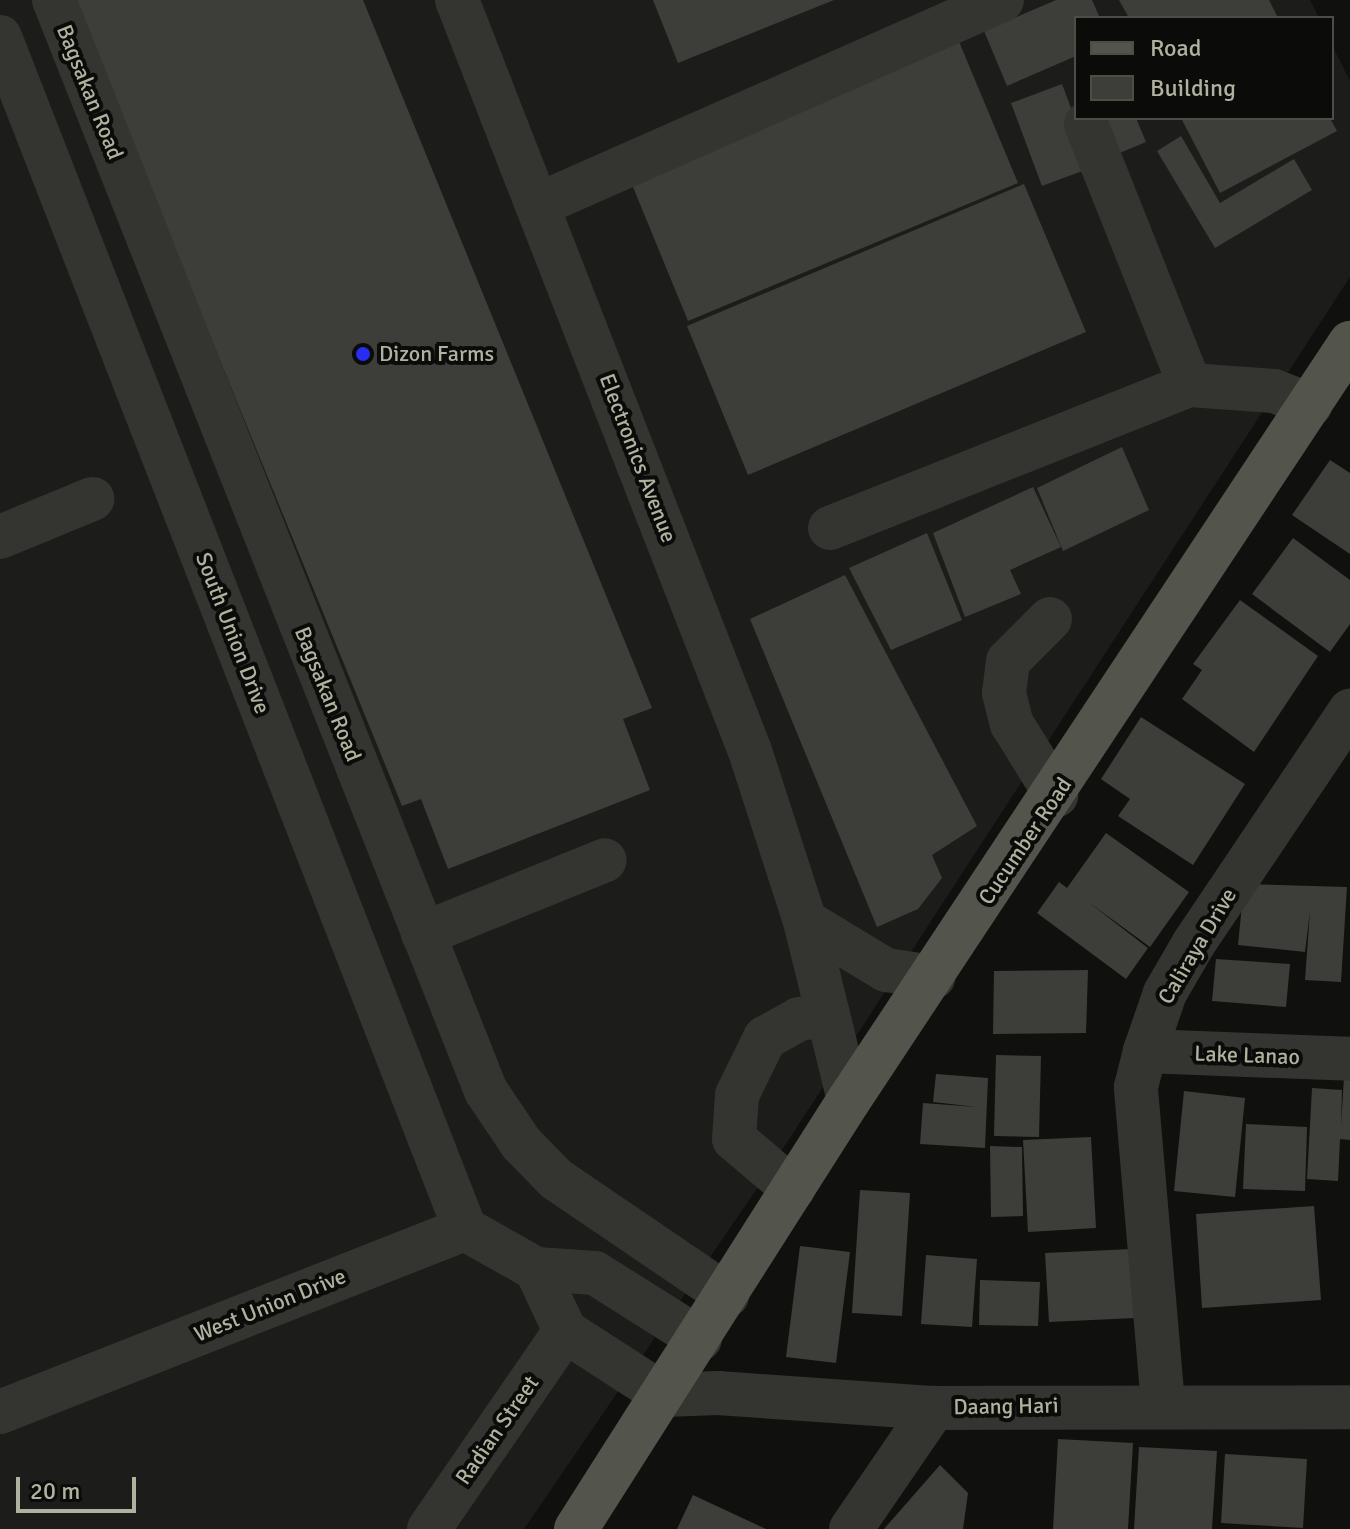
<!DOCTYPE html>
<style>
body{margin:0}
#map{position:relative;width:1350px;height:1529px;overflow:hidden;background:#10100f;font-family:Signika,sans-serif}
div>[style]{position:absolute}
.built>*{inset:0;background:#1c1d1b}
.building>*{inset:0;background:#3d3d39}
.minor>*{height:44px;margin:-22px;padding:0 22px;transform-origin:22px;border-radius:22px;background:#343530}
.major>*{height:44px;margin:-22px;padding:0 22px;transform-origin:22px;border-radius:22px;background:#53544c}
.dots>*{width:22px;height:22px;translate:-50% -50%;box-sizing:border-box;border:4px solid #0b0b0a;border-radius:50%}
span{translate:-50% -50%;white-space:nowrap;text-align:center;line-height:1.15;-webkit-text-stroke:8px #0b0b0a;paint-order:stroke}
.street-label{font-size:22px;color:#b1b1a0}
.poi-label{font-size:22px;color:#b1b1a0}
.left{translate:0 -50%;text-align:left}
.legend{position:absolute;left:1074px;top:16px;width:260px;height:104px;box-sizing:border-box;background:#0b0b0a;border:2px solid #4d4d46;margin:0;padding:10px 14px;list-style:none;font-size:24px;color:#b1b1a0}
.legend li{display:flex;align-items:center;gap:16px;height:40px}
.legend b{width:40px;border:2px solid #4d4d46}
.scale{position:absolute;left:16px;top:1477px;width:120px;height:36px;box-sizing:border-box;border:4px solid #b1b1a0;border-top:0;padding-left:10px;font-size:24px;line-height:28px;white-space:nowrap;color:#b1b1a0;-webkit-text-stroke:6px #0b0b0a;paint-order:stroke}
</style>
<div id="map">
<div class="built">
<i style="clip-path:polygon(0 0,1310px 0,1319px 18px,1076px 18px,1076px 118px,1332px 118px,1332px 45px,1350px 81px,1350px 277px,758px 1187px,524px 1529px,0 1529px)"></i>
</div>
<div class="building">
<i style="clip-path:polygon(73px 0,363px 0,652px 708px,623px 719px,650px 790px,448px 869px,421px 799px,402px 806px)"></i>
<i style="clip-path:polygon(653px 0,834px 0,678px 63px)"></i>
<i style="clip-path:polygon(1056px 0,1092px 0,1100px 18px,1076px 18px,1076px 56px,1007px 86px,984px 31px)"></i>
<i style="clip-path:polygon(1119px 0,1269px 0,1278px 18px,1129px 18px)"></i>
<i style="clip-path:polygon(955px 32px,1018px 183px,688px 321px,626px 170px)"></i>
<i style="clip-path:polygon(1062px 84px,1093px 167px,1042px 186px,1011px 103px)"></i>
<i style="clip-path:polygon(1086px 118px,1136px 118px,1146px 142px,1103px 160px)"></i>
<i style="clip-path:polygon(1181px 118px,1330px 118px,1337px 131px,1220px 193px)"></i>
<i style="clip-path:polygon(1181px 136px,1220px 203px,1294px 159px,1312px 190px,1215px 248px,1157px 151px)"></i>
<i style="clip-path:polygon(1024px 184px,1086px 332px,748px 475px,687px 326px)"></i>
<i style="clip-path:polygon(1122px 447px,1149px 510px,1063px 551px,1037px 488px)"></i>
<i style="clip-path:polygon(1330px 460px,1350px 473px,1350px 554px,1292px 515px)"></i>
<i style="clip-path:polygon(1033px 487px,1061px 547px,1010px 570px,1021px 594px,965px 617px,933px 533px)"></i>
<i style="clip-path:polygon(927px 533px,962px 620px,891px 650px,849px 568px)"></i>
<i style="clip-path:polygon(1293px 538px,1350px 580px,1350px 624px,1330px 652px,1252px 594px)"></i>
<i style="clip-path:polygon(845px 575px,977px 826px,932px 855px,942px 878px,918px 909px,877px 927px,750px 619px)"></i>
<i style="clip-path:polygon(1240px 600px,1318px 656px,1254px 752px,1182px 699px,1202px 670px,1193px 664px)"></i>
<i style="clip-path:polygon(1141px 717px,1245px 784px,1193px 865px,1118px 816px,1130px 799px,1101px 779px)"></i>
<i style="clip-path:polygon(1106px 833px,1189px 892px,1150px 947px,1087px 901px,1148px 948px,1126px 979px,1037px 913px,1059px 882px,1067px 888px)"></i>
<i style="clip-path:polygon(1244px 884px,1347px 887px,1341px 982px,1305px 980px,1310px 911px,1305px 952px,1238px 945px)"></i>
<i style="clip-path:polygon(1216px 959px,1290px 964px,1286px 1007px,1212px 1001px)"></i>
<i style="clip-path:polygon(1088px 970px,1086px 1033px,993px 1034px,994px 971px)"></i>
<i style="clip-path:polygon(996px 1055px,1041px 1056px,1039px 1137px,994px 1136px)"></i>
<i style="clip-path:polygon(936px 1074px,988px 1078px,985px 1148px,920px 1144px,923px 1103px,977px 1107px,933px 1102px)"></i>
<i style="clip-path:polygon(1344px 1077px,1350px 1077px,1350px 1140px,1340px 1139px,1338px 1181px,1307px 1179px,1312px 1088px,1342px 1090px,1341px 1126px)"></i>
<i style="clip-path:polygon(1184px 1091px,1245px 1098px,1235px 1197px,1174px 1191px)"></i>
<i style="clip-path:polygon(1246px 1124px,1307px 1127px,1305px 1191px,1243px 1189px)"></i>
<i style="clip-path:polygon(1091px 1137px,1096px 1228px,1028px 1232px,1023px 1140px)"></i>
<i style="clip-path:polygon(990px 1146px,1022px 1147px,1023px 1216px,991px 1217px)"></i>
<i style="clip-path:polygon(860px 1190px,910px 1193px,902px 1316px,852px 1313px)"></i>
<i style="clip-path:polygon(1314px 1206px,1321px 1300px,1202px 1308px,1196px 1214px)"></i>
<i style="clip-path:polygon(800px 1246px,850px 1252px,836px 1363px,786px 1357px)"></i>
<i style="clip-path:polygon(1132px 1249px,1135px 1318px,1049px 1322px,1045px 1253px)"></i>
<i style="clip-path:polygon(926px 1255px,977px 1259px,972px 1327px,921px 1324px)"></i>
<i style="clip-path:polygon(980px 1280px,1040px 1282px,1038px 1326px,979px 1325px)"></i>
<i style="clip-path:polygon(1058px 1439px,1133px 1443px,1128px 1529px,1053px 1529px)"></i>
<i style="clip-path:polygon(1139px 1447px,1217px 1451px,1212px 1529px,1134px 1529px)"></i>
<i style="clip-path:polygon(1225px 1454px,1307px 1459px,1303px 1528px,1221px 1523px)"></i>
<i style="clip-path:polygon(940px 1465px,968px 1493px,963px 1529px,884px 1529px)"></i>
<i style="clip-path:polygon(693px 1495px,766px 1529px,677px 1529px)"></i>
</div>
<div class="minor">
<i style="left:54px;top:0;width:1173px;rotate:68.4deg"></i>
<i style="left:486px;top:1091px;width:63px;rotate:56.1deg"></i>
<i style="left:521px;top:1143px;width:50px;rotate:45.8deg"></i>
<i style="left:556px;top:1179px;width:207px;rotate:34.2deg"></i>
<i style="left:457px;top:0;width:806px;rotate:68.69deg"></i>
<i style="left:750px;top:751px;width:179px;rotate:72.1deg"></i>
<i style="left:805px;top:921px;width:184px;rotate:76.2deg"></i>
<i style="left:0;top:37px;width:1279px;rotate:68.69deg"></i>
<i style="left:1086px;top:124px;width:281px;rotate:68.3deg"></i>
<i style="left:1190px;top:385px;width:84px;rotate:4.1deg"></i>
<i style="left:1274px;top:391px;width:39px;rotate:21deg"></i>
<i style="left:540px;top:204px;width:505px;rotate:-23.82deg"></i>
<i style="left:830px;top:528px;width:387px;rotate:-21.7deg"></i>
<i style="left:0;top:537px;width:100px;rotate:-22.4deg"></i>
<i style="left:1050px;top:619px;width:59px;rotate:135deg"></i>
<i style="left:1008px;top:661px;width:32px;rotate:97deg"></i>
<i style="left:1004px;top:693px;width:32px;rotate:76deg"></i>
<i style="left:1012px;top:724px;width:84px;rotate:58.2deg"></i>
<i style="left:805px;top:921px;width:95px;rotate:31.2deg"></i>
<i style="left:886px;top:970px;width:48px;rotate:8.5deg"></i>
<i style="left:423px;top:934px;width:196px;rotate:-22.1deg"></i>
<i style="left:1145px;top:1051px;width:205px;rotate:2.2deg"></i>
<i style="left:793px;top:1189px;width:77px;rotate:-139.7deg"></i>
<i style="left:734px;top:1139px;width:44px;rotate:-86.1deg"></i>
<i style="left:737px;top:1095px;width:64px;rotate:-63.8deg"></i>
<i style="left:765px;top:1038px;width:39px;rotate:-29deg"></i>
<i style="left:799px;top:1019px;width:29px;rotate:-8deg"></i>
<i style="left:465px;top:1229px;width:81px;rotate:29.4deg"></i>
<i style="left:536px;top:1269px;width:59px;rotate:3.9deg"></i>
<i style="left:595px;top:1273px;width:124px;rotate:32.2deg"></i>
<i style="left:536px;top:1269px;width:68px;rotate:64.9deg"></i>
<i style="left:565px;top:1331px;width:118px;rotate:32.9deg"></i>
<i style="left:664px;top:1395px;width:54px;rotate:-2.1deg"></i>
<i style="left:718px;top:1393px;width:217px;rotate:4deg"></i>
<i style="left:934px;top:1408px;width:416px;rotate:-0.1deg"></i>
<i style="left:1163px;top:1404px;width:318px;rotate:-94.9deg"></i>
<i style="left:1136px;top:1087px;width:37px;rotate:-76deg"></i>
<i style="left:1145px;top:1051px;width:61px;rotate:-71deg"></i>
<i style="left:1165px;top:993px;width:58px;rotate:-59.9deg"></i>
<i style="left:1194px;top:943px;width:280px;rotate:-56.1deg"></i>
<i style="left:0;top:1412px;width:500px;rotate:-21.5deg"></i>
<i style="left:429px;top:1529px;width:240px;rotate:-55.5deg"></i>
<i style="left:851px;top:1529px;width:147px;rotate:-55.6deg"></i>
</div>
<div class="major">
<i style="left:576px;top:1529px;width:508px;rotate:-57.53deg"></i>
<i style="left:849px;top:1100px;width:908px;rotate:-56.5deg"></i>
</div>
<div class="dots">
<i style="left:363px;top:354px;background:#282def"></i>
</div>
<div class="street-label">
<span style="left:90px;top:92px;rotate:68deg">Bagsakan Road</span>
<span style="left:638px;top:458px;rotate:69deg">Electronics Avenue</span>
<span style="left:233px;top:633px;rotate:69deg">South Union Drive</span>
<span style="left:328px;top:694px;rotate:68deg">Bagsakan Road</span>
<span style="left:1025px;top:841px;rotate:-56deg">Cucumber Road</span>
<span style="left:1197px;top:946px;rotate:-59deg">Caliraya Drive</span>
<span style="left:1247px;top:1055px;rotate:2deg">Lake Lanao</span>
<span style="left:270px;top:1305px;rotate:-22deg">West Union Drive</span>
<span style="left:1006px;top:1406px;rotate:-1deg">Daang Hari</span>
<span style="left:497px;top:1430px;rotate:-55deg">Radian Street</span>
</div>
<div class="poi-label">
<span class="left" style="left:379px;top:354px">Dizon Farms</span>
</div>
<ul class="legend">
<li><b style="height:10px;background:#53544c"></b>Road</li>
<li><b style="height:22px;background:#3d3d39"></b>Building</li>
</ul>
<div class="scale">20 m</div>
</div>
